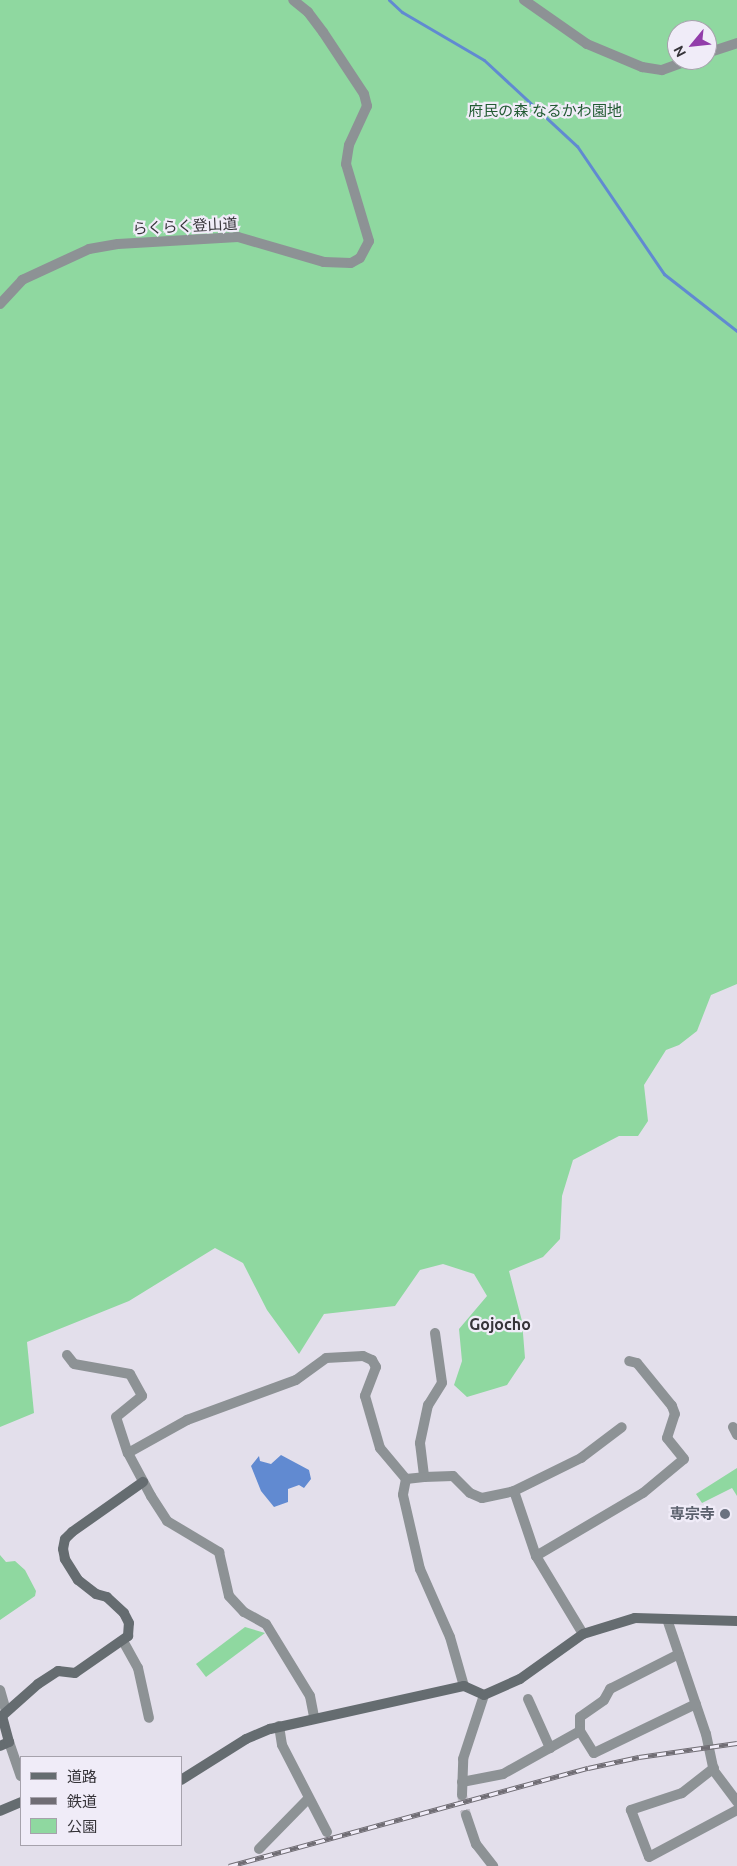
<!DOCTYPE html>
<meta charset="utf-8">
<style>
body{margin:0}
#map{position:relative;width:737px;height:1866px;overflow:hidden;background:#e3dfeb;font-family:Ubuntu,"Noto Sans JP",sans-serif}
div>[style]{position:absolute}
.green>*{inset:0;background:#8fd8a0}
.water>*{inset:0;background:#618ad1}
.stream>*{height:3px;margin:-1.5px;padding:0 1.5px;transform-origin:1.5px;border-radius:1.5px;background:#618ad1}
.street-tunnel>*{height:10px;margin-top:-5px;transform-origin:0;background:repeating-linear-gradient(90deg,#c0bdc7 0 10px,transparent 0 15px)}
.street>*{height:10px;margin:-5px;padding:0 5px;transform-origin:5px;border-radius:5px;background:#8d9295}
.secondary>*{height:10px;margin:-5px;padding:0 5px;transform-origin:5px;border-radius:5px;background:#656c70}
.rail>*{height:5px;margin-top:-2.5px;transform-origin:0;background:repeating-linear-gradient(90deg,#f0ecf8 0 9px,#706d74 0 18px);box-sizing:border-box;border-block:1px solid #706d74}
.dots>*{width:14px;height:14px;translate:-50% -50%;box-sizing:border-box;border:2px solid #f0ecf8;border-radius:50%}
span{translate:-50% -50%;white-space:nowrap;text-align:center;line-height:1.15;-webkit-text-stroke:4.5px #f0ecf8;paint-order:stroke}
.park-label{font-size:15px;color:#225b33}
.street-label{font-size:15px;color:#363439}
.worship-label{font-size:15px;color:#5b616d;font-weight:700}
.right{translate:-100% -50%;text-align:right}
.neighbourhood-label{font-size:16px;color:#363439;font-weight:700}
.legend{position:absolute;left:20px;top:1756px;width:162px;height:90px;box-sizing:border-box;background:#f0ecf8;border:1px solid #a6a2ac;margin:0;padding:6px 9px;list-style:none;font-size:15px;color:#363439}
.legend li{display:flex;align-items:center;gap:10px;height:25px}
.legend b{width:25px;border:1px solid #a6a2ac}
.north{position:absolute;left:667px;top:20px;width:50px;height:50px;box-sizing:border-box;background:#f0ecf8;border:1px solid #a6a2ac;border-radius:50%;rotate:242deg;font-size:14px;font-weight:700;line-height:20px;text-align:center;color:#363439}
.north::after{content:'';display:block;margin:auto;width:18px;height:22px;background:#923daa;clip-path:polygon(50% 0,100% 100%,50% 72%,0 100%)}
</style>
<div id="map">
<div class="green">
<i style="clip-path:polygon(evenodd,0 0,737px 0,737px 984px,711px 995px,697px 1031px,679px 1045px,666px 1050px,644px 1085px,648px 1121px,638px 1136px,619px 1136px,573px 1160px,562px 1196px,560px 1239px,543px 1257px,509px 1271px,522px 1321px,525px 1358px,507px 1385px,467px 1397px,454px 1385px,462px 1361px,459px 1329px,487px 1296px,474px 1274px,443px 1264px,420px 1270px,395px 1306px,324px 1314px,299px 1354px,267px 1310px,243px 1263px,215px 1248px,129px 1301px,27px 1342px,34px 1413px,0 1427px,0 0,677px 30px,707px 30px,707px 60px,677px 60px,677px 30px)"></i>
<i style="clip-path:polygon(737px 1468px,737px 1496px,732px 1488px,702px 1503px,696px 1494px)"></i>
<i style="clip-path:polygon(0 1555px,6px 1562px,15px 1561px,25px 1570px,36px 1591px,35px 1596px,0 1620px)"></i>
<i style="clip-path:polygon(245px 1627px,265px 1633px,206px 1677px,196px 1664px)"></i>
</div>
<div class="water">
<i style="clip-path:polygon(281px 1455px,309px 1470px,311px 1479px,304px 1488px,299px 1485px,288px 1489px,288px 1502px,274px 1507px,261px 1491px,251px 1466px,259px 1456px,260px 1461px,271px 1464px)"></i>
</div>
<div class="stream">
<i style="left:389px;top:0;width:18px;rotate:43deg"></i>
<i style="left:402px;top:12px;width:95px;rotate:30.3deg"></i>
<i style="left:484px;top:60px;width:127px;rotate:42.8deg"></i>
<i style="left:577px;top:146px;width:155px;rotate:55.8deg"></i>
<i style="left:664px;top:274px;width:93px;rotate:38deg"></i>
</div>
<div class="street-tunnel">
<i style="left:462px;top:1795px;width:20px;rotate:79deg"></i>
</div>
<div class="street">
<i style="left:524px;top:0;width:77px;rotate:34.9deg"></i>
<i style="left:587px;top:44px;width:60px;rotate:22.7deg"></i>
<i style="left:642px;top:67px;width:20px;rotate:9deg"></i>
<i style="left:662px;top:70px;width:30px;rotate:-20deg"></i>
<i style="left:707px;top:53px;width:32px;rotate:-18deg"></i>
<i style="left:0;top:304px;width:33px;rotate:-47deg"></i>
<i style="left:22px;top:280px;width:74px;rotate:-24.8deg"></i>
<i style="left:89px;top:249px;width:29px;rotate:-10deg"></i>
<i style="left:118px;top:244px;width:120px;rotate:-3.3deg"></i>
<i style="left:238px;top:237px;width:90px;rotate:16.2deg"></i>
<i style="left:324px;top:262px;width:27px;rotate:2deg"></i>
<i style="left:351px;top:263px;width:10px;rotate:-29deg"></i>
<i style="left:360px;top:258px;width:19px;rotate:-62deg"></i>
<i style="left:369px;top:241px;width:80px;rotate:-106.6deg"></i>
<i style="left:346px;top:164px;width:19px;rotate:-81deg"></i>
<i style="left:349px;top:145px;width:43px;rotate:-65.2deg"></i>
<i style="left:367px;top:106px;width:12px;rotate:-104deg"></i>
<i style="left:364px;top:94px;width:74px;rotate:-123.5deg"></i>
<i style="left:323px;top:32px;width:25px;rotate:-127deg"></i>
<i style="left:308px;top:12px;width:19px;rotate:-141deg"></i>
<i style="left:435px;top:1333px;width:50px;rotate:82deg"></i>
<i style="left:442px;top:1383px;width:26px;rotate:122deg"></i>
<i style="left:428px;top:1405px;width:39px;rotate:102deg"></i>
<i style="left:420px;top:1443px;width:34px;rotate:83deg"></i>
<i style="left:424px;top:1477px;width:29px;rotate:-2deg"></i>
<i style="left:453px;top:1476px;width:24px;rotate:45deg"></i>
<i style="left:470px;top:1493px;width:13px;rotate:23deg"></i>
<i style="left:482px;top:1498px;width:33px;rotate:-12deg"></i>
<i style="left:514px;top:1491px;width:69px;rotate:71.3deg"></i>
<i style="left:536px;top:1556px;width:91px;rotate:58.9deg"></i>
<i style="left:67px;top:1355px;width:11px;rotate:52deg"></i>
<i style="left:74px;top:1364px;width:57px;rotate:10.1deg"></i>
<i style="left:130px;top:1374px;width:25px;rotate:61deg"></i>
<i style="left:142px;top:1396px;width:33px;rotate:141deg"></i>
<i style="left:116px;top:1417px;width:38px;rotate:72deg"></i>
<i style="left:128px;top:1453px;width:49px;rotate:61.9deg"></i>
<i style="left:151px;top:1496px;width:30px;rotate:57deg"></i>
<i style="left:167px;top:1521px;width:61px;rotate:30.8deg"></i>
<i style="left:219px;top:1552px;width:45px;rotate:77.2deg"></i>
<i style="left:229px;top:1596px;width:22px;rotate:47deg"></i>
<i style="left:244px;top:1612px;width:25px;rotate:29deg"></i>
<i style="left:266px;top:1624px;width:84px;rotate:58.6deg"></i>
<i style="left:310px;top:1696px;width:21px;rotate:79deg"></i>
<i style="left:733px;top:1427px;width:9px;rotate:63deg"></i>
<i style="left:128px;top:1453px;width:68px;rotate:-29.2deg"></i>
<i style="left:187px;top:1420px;width:116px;rotate:-20.2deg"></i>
<i style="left:296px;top:1380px;width:37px;rotate:-36deg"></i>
<i style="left:326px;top:1358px;width:37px;rotate:-3deg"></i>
<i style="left:363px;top:1356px;width:10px;rotate:24deg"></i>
<i style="left:372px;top:1360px;width:8px;rotate:60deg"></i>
<i style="left:376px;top:1367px;width:31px;rotate:111deg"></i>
<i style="left:365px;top:1396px;width:54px;rotate:73.9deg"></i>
<i style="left:380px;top:1448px;width:40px;rotate:50deg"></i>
<i style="left:406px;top:1479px;width:18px;rotate:-6deg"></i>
<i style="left:406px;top:1479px;width:16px;rotate:101deg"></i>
<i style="left:403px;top:1495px;width:76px;rotate:77.1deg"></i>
<i style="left:420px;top:1569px;width:74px;rotate:66.2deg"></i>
<i style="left:450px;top:1637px;width:51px;rotate:74.1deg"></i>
<i style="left:514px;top:1491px;width:75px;rotate:-26.2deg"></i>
<i style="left:581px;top:1458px;width:51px;rotate:-37.1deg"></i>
<i style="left:536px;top:1556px;width:124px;rotate:-30.5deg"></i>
<i style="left:643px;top:1493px;width:53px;rotate:-39.7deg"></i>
<i style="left:684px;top:1459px;width:27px;rotate:-129deg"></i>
<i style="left:667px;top:1438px;width:25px;rotate:-72deg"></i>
<i style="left:675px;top:1414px;width:9px;rotate:-111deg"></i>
<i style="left:672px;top:1406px;width:55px;rotate:-129.1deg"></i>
<i style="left:637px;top:1363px;width:8px;rotate:-166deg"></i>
<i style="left:667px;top:1619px;width:121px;rotate:71.3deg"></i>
<i style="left:706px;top:1734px;width:38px;rotate:78deg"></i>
<i style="left:714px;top:1771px;width:39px;rotate:53deg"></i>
<i style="left:123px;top:1641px;width:31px;rotate:61deg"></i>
<i style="left:138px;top:1668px;width:51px;rotate:77.6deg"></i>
<i style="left:0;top:1690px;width:22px;rotate:74deg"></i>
<i style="left:528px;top:1699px;width:54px;rotate:65.8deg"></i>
<i style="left:279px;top:1726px;width:19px;rotate:81deg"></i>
<i style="left:282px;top:1745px;width:98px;rotate:62.7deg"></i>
<i style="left:580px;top:1731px;width:14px;rotate:-90deg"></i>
<i style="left:580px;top:1717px;width:29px;rotate:-35deg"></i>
<i style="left:604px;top:1700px;width:13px;rotate:-61deg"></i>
<i style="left:610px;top:1689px;width:77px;rotate:-26.9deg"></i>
<i style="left:9px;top:1742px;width:36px;rotate:71deg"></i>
<i style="left:714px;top:1768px;width:41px;rotate:142deg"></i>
<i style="left:682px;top:1793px;width:54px;rotate:161.6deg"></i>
<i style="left:631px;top:1810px;width:50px;rotate:69deg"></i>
<i style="left:649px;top:1857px;width:100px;rotate:-28.1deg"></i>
<i style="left:462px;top:1782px;width:42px;rotate:-11deg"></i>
<i style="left:503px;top:1774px;width:88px;rotate:-29.2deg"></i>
<i style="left:580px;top:1731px;width:26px;rotate:58deg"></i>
<i style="left:594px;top:1753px;width:113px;rotate:-25.7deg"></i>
<i style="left:462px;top:1795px;width:36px;rotate:-88deg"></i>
<i style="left:463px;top:1759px;width:67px;rotate:-71.8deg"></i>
<i style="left:466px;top:1815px;width:31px;rotate:71deg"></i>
<i style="left:476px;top:1844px;width:28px;rotate:52deg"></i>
<i style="left:259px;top:1849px;width:71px;rotate:-45.6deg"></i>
</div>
<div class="secondary">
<i style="left:0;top:1746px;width:10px;rotate:-24deg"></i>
<i style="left:9px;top:1742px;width:27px;rotate:-105deg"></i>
<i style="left:2px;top:1716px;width:48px;rotate:-41.6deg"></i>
<i style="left:38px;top:1684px;width:24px;rotate:-33deg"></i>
<i style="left:58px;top:1671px;width:17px;rotate:7deg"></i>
<i style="left:75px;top:1673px;width:65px;rotate:-34.9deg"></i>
<i style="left:128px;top:1636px;width:13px;rotate:-86deg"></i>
<i style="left:129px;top:1623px;width:11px;rotate:-117deg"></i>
<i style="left:124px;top:1613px;width:23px;rotate:-137deg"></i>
<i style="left:107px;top:1597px;width:11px;rotate:-165deg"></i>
<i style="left:96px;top:1594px;width:23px;rotate:-142deg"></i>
<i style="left:78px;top:1580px;width:25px;rotate:-122deg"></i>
<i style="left:65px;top:1559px;width:10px;rotate:-101deg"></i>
<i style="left:63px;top:1549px;width:10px;rotate:-79deg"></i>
<i style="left:65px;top:1539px;width:10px;rotate:-45deg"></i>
<i style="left:72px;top:1532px;width:87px;rotate:-35.2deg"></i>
<i style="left:181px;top:1780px;width:77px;rotate:-32.2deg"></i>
<i style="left:246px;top:1739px;width:26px;rotate:-23deg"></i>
<i style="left:270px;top:1729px;width:199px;rotate:-12.5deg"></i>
<i style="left:464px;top:1686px;width:22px;rotate:24deg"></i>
<i style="left:484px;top:1695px;width:39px;rotate:-24deg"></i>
<i style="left:520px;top:1679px;width:77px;rotate:-35.5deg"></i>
<i style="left:583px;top:1634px;width:54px;rotate:-17.1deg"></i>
<i style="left:635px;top:1618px;width:102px;rotate:1.7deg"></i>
<i style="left:0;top:1811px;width:23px;rotate:-23deg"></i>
</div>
<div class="rail">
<i style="left:229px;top:1866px;width:372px;rotate:-15.3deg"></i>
<i style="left:588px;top:1768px;width:52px;rotate:-12.2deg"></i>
<i style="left:639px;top:1757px;width:99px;rotate:-8.1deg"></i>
</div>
<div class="dots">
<i style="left:725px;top:1514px;background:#6b7280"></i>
</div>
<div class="park-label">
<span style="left:545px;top:111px">府民の森 なるかわ園地</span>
</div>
<div class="street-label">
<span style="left:185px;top:226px;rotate:-3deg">らくらく登山道</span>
</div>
<div class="worship-label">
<span class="right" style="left:715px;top:1514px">専宗寺</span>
</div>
<div class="neighbourhood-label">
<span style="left:500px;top:1324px">Gojocho</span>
</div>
<ul class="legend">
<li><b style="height:6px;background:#656c70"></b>道路</li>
<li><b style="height:6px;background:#706d74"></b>鉄道</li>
<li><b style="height:14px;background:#8fd8a0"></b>公園</li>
</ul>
<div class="north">N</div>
</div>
